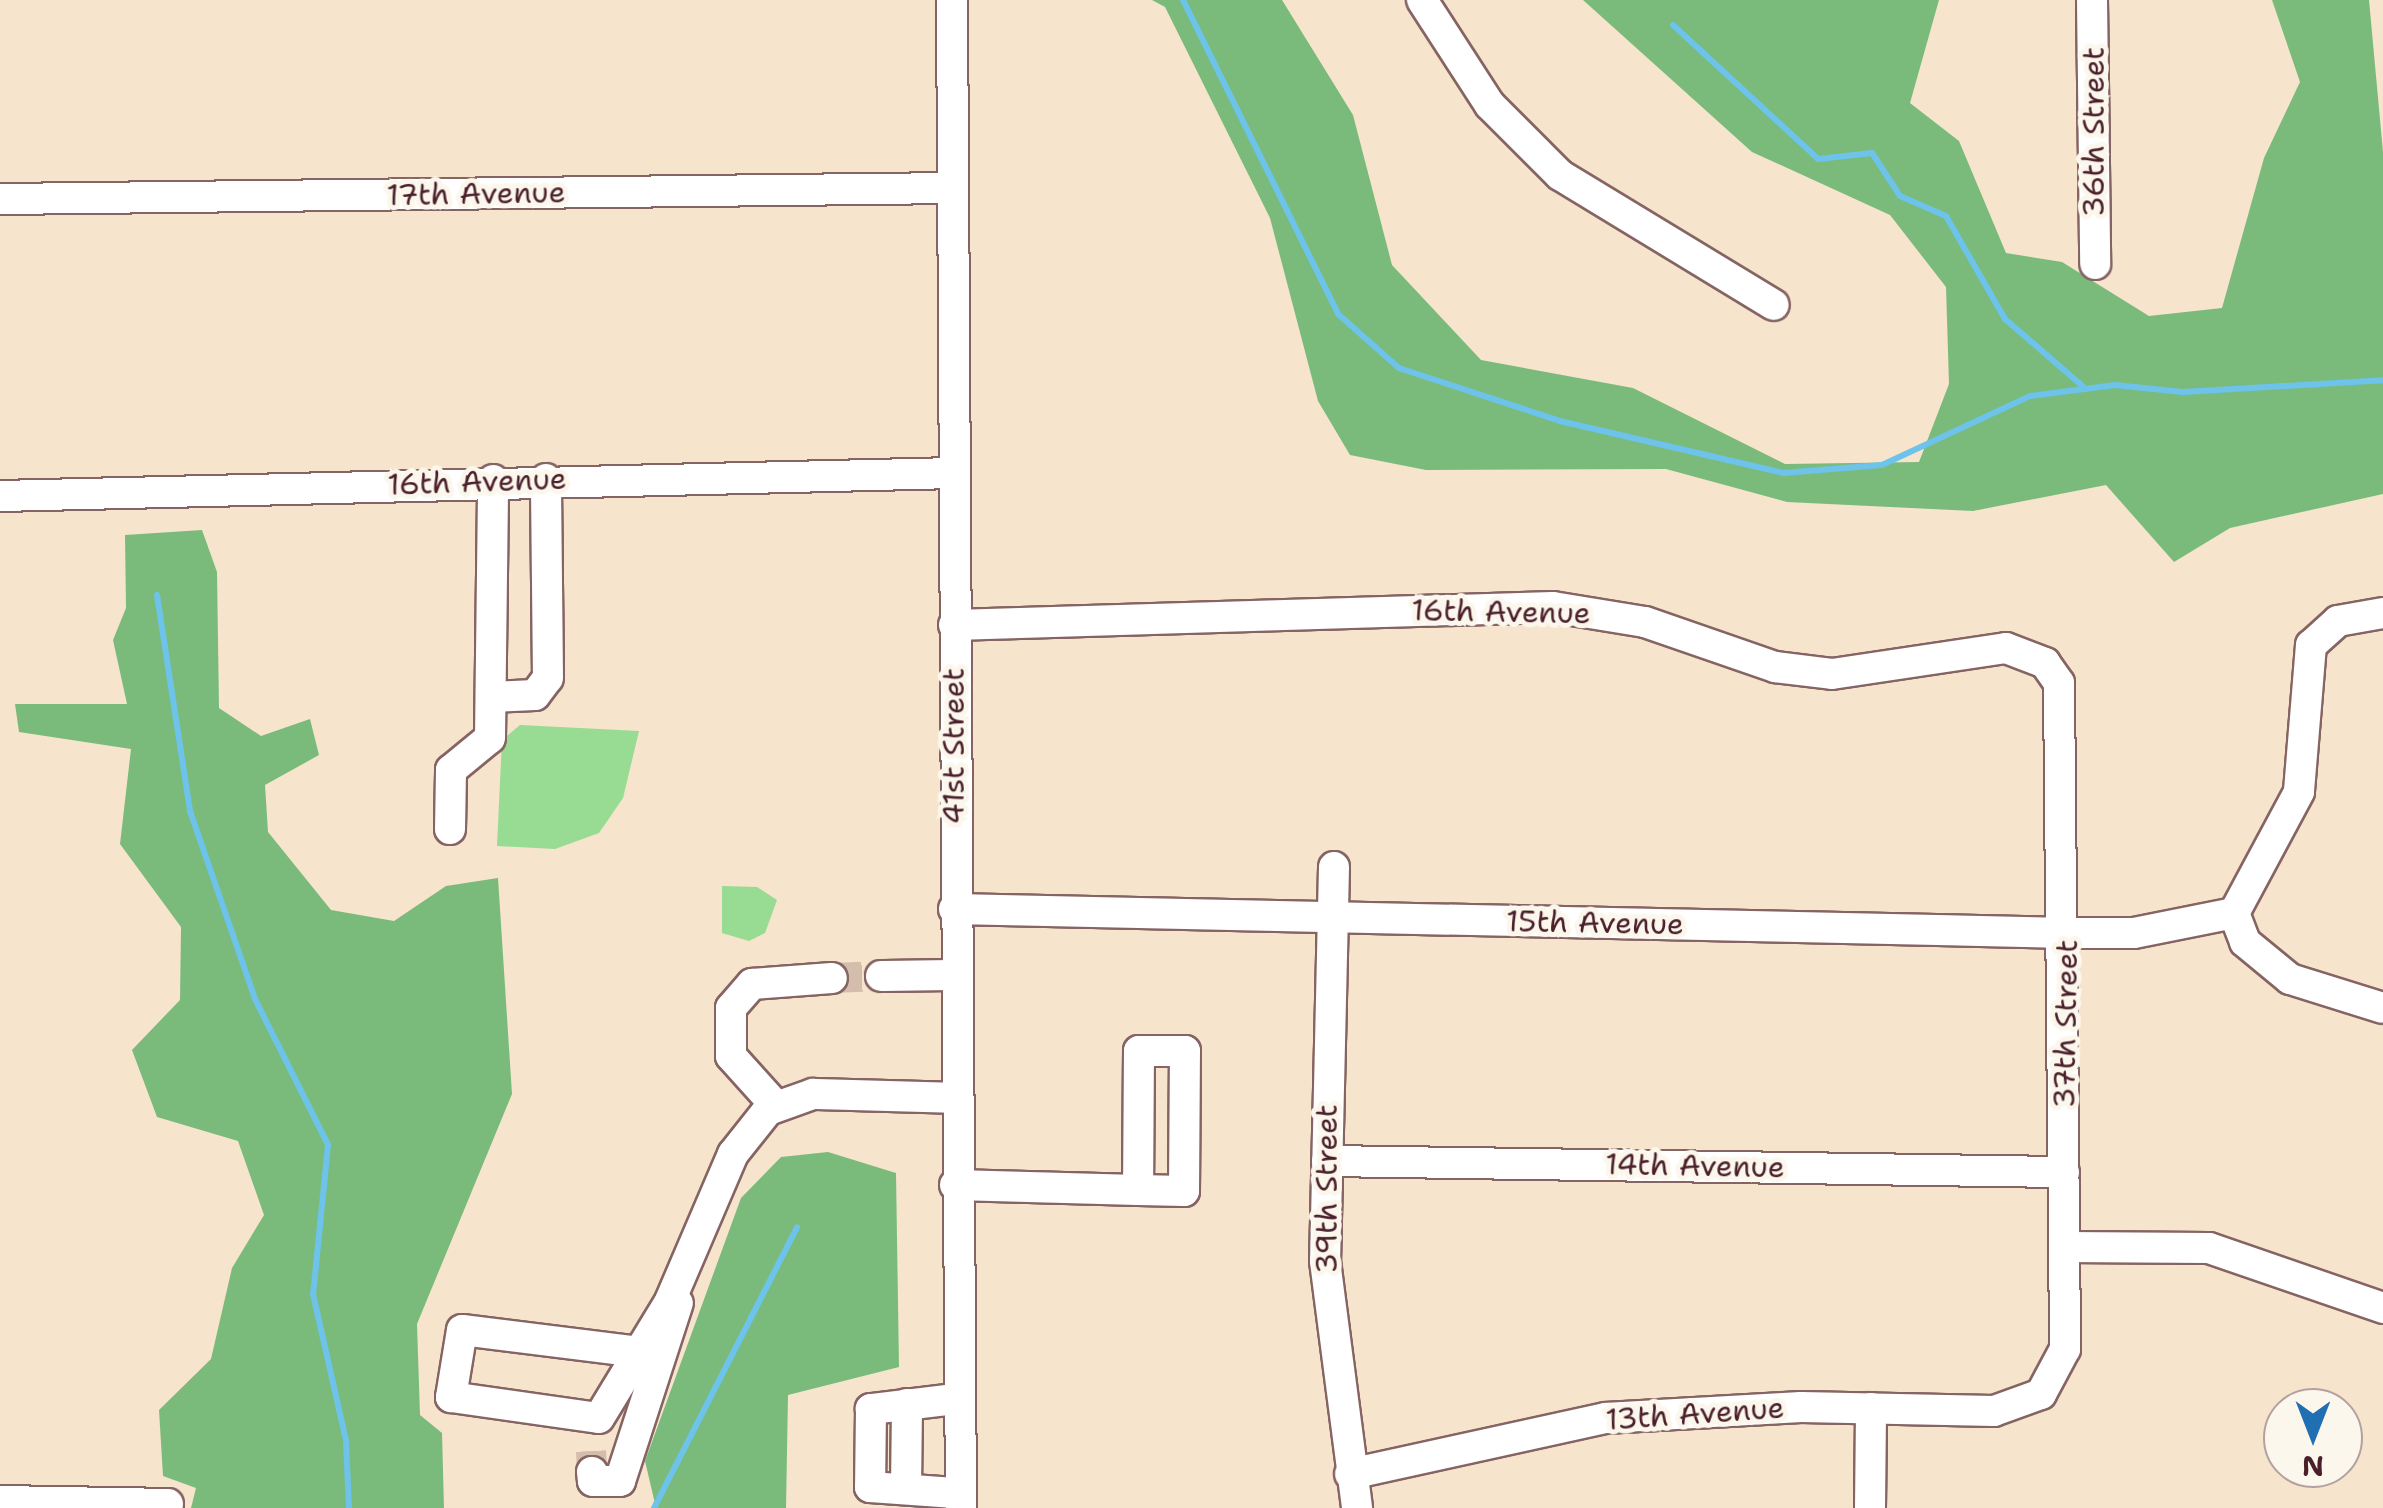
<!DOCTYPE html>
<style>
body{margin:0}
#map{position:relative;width:2383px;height:1508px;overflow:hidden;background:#f6e4cc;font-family:"Shantell Sans",sans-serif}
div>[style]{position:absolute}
.green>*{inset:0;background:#98db92}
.forest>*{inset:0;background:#7abb7c}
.stream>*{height:6px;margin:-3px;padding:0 3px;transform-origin:3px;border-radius:3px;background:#6dc3ea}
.minor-tunnel>*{height:30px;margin-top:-15px;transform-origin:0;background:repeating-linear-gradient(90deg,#d4bdac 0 30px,transparent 0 45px)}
.roads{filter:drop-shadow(2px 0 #866463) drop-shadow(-2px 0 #866463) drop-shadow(0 2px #866463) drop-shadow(0 -2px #866463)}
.minor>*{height:30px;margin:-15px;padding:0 15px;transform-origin:15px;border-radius:15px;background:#fff}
span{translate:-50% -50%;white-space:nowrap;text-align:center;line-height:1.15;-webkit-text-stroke:10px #fbf7ec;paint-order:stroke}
.street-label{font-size:30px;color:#4a1f2b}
.north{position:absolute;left:2263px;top:1388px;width:100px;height:100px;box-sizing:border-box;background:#fbf7ec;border:2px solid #b4a19f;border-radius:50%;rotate:180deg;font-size:28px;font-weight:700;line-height:40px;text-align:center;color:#4a1f2b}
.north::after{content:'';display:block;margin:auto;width:35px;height:45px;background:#1f6fb2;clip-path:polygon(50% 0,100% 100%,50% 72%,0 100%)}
</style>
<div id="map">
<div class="green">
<i style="clip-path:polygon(520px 725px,639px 731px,623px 798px,599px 833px,555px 849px,497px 846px,502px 740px)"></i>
<i style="clip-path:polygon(722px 886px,757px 887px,777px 900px,765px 933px,749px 941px,722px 933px)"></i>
</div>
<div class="forest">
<i style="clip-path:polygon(1152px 0,1282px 0,1353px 115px,1392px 265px,1481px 360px,1633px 388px,1785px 464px,1919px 462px,1949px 384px,1946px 287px,1890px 215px,1752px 152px,1583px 0,1939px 0,1910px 103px,1959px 141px,2006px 253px,2062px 262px,2149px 316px,2222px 308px,2264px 158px,2300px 82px,2272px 0,2369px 0,2383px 152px,2383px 494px,2230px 528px,2174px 562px,2106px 485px,1973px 511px,1787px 502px,1666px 469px,1426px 470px,1350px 455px,1318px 401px,1270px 218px,1165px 7px)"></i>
<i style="clip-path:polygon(202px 530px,217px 572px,219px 708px,261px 736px,310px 719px,319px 755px,265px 785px,268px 832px,331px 910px,394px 921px,446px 886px,498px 878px,512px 1094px,417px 1324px,420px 1415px,442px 1433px,444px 1508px,191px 1508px,196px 1488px,163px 1476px,159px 1410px,211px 1359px,232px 1268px,264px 1215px,238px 1141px,157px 1117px,132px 1050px,180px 1000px,181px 927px,120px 844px,131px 749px,19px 732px,15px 704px,127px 704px,113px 640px,126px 608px,125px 535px)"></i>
<i style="clip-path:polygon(828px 1152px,896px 1173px,899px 1367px,788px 1395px,786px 1508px,656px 1508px,645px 1461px,741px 1198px,781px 1157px)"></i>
</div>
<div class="stream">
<i style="left:1183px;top:0;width:350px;rotate:63.7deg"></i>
<i style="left:1338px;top:314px;width:81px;rotate:41.5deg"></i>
<i style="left:1399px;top:368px;width:169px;rotate:18.2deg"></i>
<i style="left:1560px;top:421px;width:229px;rotate:13.1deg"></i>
<i style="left:1783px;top:473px;width:99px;rotate:-4.6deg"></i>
<i style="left:1882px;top:465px;width:163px;rotate:-25deg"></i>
<i style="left:2030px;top:396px;width:86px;rotate:-7.4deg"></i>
<i style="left:2115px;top:385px;width:68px;rotate:5.9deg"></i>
<i style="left:2183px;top:392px;width:200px;rotate:-3.4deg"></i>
<i style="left:1673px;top:25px;width:197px;rotate:42.7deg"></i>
<i style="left:1818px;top:159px;width:54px;rotate:-6.3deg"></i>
<i style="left:1872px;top:153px;width:51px;rotate:56.9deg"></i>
<i style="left:1900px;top:196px;width:50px;rotate:23.5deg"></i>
<i style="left:1946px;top:216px;width:119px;rotate:60.2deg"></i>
<i style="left:2005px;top:319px;width:107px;rotate:40.8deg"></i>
<i style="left:157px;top:595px;width:219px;rotate:81.3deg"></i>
<i style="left:190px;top:811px;width:199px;rotate:70.9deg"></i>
<i style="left:255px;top:999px;width:163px;rotate:63.4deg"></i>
<i style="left:328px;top:1145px;width:150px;rotate:95.7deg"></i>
<i style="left:313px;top:1294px;width:150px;rotate:77.3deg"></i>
<i style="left:346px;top:1440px;width:68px;rotate:87.5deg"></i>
<i style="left:654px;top:1508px;width:315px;rotate:-63deg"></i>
</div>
<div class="minor-tunnel">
<i style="left:832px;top:978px;width:49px;rotate:-2.3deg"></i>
<i style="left:591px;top:1451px;width:21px;rotate:87deg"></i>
</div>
<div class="roads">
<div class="minor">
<i style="left:952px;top:0;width:1508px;rotate:89.66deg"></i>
<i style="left:1422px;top:0;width:125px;rotate:57.1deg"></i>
<i style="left:1490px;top:105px;width:99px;rotate:45deg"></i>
<i style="left:1560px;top:175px;width:250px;rotate:31.3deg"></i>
<i style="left:2092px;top:0;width:264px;rotate:89.3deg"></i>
<i style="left:0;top:199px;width:952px;rotate:-0.66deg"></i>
<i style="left:0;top:496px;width:954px;rotate:-1.38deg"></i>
<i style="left:2383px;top:613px;width:46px;rotate:169.9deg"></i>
<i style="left:2338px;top:621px;width:36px;rotate:138deg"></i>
<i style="left:2311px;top:645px;width:147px;rotate:94.7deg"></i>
<i style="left:2299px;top:792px;width:137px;rotate:118.2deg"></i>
<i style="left:2234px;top:913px;width:31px;rotate:69deg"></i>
<i style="left:2245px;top:942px;width:58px;rotate:39.4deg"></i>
<i style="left:2290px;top:979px;width:97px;rotate:17.3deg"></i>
<i style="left:954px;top:625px;width:599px;rotate:-1.72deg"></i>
<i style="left:1553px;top:607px;width:93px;rotate:9.3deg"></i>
<i style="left:1645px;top:622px;width:138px;rotate:19.1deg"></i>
<i style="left:1775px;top:667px;width:57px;rotate:7deg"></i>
<i style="left:1832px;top:674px;width:176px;rotate:-8.5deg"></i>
<i style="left:2006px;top:648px;width:42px;rotate:21deg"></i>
<i style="left:2045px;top:663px;width:24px;rotate:55deg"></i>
<i style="left:2059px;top:683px;width:666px;rotate:89.48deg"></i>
<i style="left:2065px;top:1349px;width:51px;rotate:118.1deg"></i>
<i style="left:2041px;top:1394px;width:50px;rotate:160.1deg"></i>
<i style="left:1994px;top:1411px;width:193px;rotate:-178.8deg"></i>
<i style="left:1801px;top:1407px;width:196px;rotate:176.8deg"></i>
<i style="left:1605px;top:1418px;width:261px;rotate:167.6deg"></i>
<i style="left:491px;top:697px;width:44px;rotate:-2.6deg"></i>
<i style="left:535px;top:695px;width:21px;rotate:-53deg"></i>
<i style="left:548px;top:678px;width:199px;rotate:-90.6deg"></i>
<i style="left:450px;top:829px;width:59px;rotate:-89deg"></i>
<i style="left:451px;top:770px;width:50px;rotate:-39.4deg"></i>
<i style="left:490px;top:738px;width:258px;rotate:-89.3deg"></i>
<i style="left:1334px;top:867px;width:394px;rotate:91.3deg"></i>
<i style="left:1325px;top:1261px;width:249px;rotate:82.6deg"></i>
<i style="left:954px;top:909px;width:1114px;rotate:1.23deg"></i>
<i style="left:2068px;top:933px;width:66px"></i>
<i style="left:2134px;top:933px;width:102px;rotate:-11.3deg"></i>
<i style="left:881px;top:976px;width:73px;rotate:-0.8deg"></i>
<i style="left:776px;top:1106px;width:67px;rotate:-132deg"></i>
<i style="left:731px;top:1056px;width:48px;rotate:-90deg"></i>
<i style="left:731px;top:1008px;width:32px;rotate:-49deg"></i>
<i style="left:752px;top:984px;width:80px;rotate:-4.3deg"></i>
<i style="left:1327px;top:1161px;width:737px;rotate:0.86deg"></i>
<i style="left:955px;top:1185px;width:183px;rotate:1.6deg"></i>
<i style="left:1138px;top:1190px;width:46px;rotate:1.2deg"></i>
<i style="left:1184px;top:1191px;width:140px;rotate:-89.6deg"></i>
<i style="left:1185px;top:1051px;width:46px;rotate:180deg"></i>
<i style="left:1139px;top:1051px;width:139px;rotate:90.4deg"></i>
<i style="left:2065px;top:1247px;width:144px;rotate:0.4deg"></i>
<i style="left:2209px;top:1248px;width:184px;rotate:19deg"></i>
<i style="left:639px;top:1352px;width:178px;rotate:-172.9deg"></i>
<i style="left:462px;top:1330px;width:68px;rotate:99.3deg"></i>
<i style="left:451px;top:1397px;width:149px;rotate:8.1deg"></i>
<i style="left:599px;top:1418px;width:137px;rotate:-58.7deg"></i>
<i style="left:670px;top:1301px;width:160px;rotate:-66.8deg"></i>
<i style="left:733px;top:1154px;width:56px;rotate:-51.5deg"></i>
<i style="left:768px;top:1110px;width:48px;rotate:-19.6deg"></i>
<i style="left:813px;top:1094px;width:141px;rotate:1.6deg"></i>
<i style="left:955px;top:1399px;width:85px;rotate:173.2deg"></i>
<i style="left:871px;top:1409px;width:78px;rotate:90.7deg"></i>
<i style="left:870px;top:1487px;width:85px;rotate:4deg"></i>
<i style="left:592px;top:1472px;width:9px;rotate:84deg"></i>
<i style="left:593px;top:1481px;width:27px"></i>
<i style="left:620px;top:1481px;width:187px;rotate:-72deg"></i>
<i style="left:906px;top:1489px;width:85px;rotate:-89.3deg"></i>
<i style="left:0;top:1501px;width:168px;rotate:1deg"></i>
<i style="left:1870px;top:1508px;width:100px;rotate:-89.4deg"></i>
</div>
</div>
<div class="street-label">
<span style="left:2094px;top:132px;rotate:-90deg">36th Street</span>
<span style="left:476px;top:194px;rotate:-1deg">17th Avenue</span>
<span style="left:477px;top:482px;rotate:-2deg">16th Avenue</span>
<span style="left:1501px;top:612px;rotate:1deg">16th Avenue</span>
<span style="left:954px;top:746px;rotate:-90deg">41st Street</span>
<span style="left:1595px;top:923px;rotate:1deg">15th Avenue</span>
<span style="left:2066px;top:1024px;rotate:-89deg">37th Street</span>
<span style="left:1695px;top:1166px;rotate:1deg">14th Avenue</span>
<span style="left:1327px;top:1189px;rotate:-90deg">39th Street</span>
<span style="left:1695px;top:1414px;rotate:-4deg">13th Avenue</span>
</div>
<div class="north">N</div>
</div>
